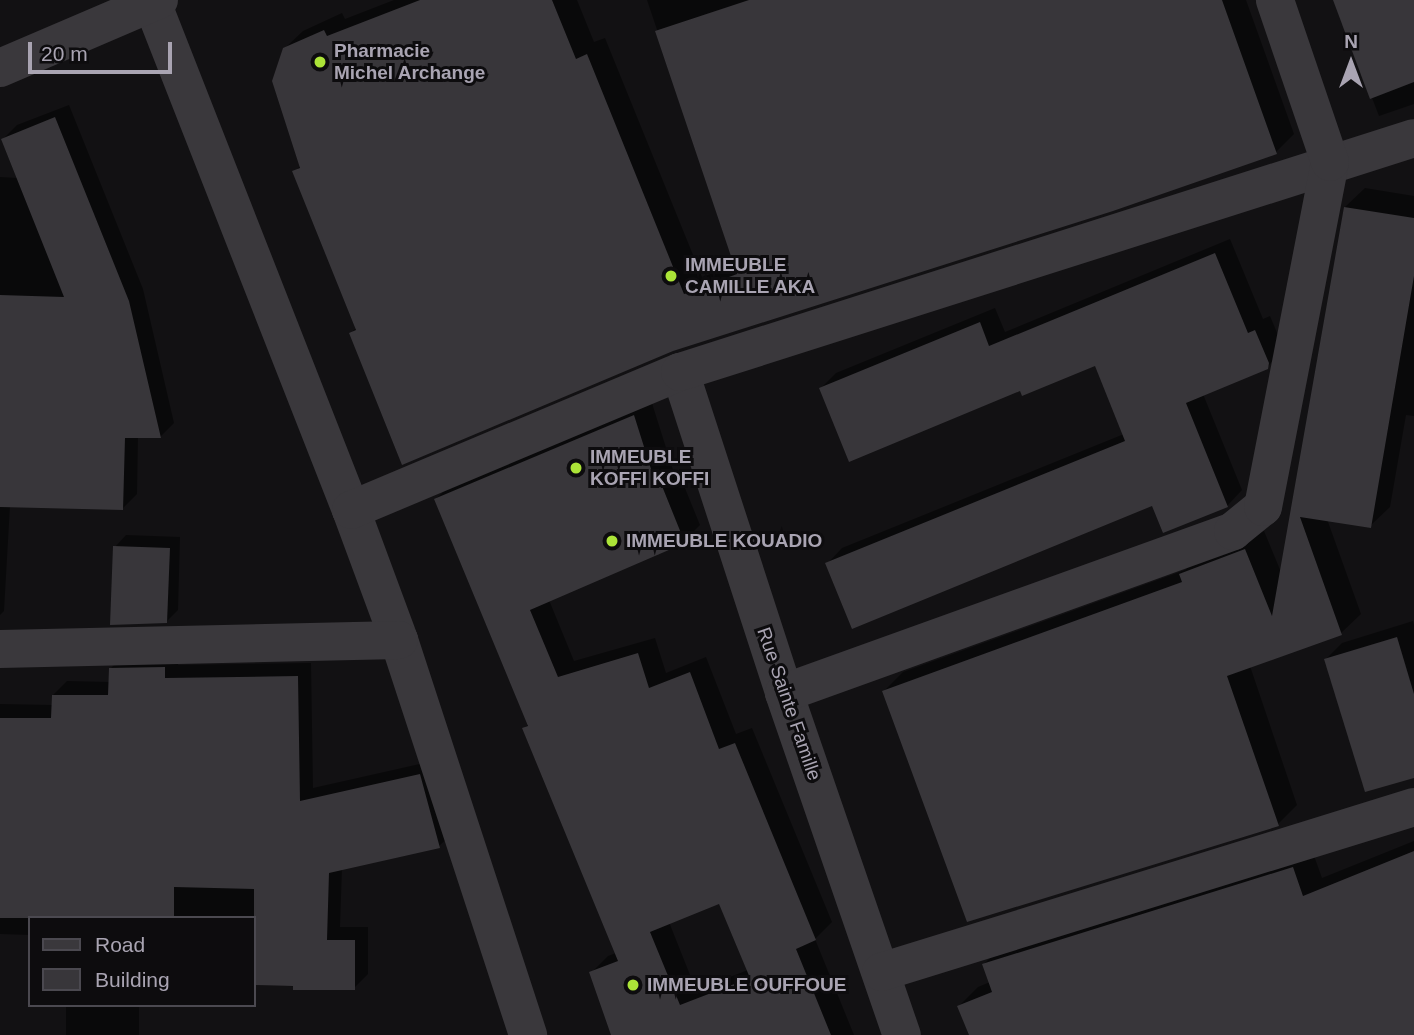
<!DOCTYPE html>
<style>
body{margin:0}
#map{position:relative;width:1414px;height:1035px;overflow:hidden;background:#121113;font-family:Arial,sans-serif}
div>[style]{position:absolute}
.shadow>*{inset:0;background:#0007}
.building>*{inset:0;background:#38363a}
.street>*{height:38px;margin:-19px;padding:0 19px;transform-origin:19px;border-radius:19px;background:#3a383c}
.dots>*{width:19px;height:19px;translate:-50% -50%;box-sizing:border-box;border:4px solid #0d0c0e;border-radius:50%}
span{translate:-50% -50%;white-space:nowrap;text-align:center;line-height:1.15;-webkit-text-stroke:6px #0d0c0e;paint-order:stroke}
.poi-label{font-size:19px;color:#a9a4b2;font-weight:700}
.left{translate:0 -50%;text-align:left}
.street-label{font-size:19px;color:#a9a4b2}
.legend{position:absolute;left:28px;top:916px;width:228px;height:91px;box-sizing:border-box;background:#0d0c0e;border:2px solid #4b4950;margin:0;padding:9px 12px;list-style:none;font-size:21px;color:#a9a4b2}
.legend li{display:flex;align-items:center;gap:14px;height:35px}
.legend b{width:35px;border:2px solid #4b4950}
.north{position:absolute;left:1316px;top:28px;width:70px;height:70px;-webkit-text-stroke:5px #0d0c0e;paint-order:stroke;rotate:0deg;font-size:19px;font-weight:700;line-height:28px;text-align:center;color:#a9a4b2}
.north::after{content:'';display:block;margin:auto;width:24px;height:32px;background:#a9a4b2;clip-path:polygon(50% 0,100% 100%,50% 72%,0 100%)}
.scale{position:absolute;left:28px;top:42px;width:144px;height:32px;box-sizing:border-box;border:4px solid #a9a4b2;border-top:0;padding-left:9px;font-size:21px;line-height:24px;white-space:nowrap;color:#a9a4b2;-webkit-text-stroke:5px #0d0c0e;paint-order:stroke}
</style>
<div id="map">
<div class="shadow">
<i style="clip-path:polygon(394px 0,577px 0,594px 42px,605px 38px,702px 277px,736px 265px,647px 0,1246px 0,1294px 134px,1276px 152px,673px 350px,351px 333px,357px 327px,295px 172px,301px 165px,284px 49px,303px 31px,342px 13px,345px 19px)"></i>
<i style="clip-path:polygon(1346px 0,1414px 0,1414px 104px,1379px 116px,1344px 25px)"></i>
<i style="clip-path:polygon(69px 105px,143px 289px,174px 423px,160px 437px,138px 436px,137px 494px,123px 508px,10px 506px,4px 611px,0 615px,0 177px,18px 178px,3px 139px,17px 125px)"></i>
<i style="clip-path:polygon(1365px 188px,1414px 196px,1414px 416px,1406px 415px,1390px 507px,1370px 526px,1327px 519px,1361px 614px,1341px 633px,1250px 666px,1297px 805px,1278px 824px,884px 691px,903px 672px,1185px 570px,1200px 555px,1264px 531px,1281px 572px,1345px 207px)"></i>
<i style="clip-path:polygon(1230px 239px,1263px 319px,1270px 316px,1283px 347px,1267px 368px,1203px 394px,1242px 490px,1227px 506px,1164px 531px,1153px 504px,827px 564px,842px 548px,1124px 434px,1096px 363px,1021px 389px,821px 388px,836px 373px,995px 308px,1005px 332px)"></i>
<i style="clip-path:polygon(evenodd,651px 400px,674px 473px,678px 471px,700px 525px,684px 541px,549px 600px,574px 661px,655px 638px,666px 673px,706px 657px,736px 734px,752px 728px,832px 922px,815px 939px,854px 1035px,617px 1035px,591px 973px,608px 956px,616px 953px,524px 728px,529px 724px,436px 499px,452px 483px,651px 400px,720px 901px,748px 970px,696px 990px,669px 922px,720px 901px)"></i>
<i style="clip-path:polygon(126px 535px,180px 537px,178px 610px,166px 622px,115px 547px)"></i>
<i style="clip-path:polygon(1413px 621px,1414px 625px,1414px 776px,1326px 659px,1342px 643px)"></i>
<i style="clip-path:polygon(179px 654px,178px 665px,311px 663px,313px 788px,433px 761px,453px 833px,439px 846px,342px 868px,340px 927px,368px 927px,368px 974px,354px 988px,254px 985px,254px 918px,30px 918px,30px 935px,0 934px,0 704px,53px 705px,53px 695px,67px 681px,110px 682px,110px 669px,124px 655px)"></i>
<i style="clip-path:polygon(1414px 841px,1414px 1035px,971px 1035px,959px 1006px,978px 987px,990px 982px,984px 964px,1003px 945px,1312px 850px,1322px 878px)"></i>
<i style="clip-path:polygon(66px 1005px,139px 1005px,139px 1035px,66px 1035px)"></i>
</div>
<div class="building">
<i style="clip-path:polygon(420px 0,552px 0,576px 59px,587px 54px,684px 294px,737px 274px,655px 31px,749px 0,1222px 0,1277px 154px,1113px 211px,673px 351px,402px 465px,349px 333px,356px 330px,292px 171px,300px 168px,272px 81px,283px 48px,324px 30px,327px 36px)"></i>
<i style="clip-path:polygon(1333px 0,1414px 0,1414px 82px,1370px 99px)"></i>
<i style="clip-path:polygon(55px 117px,129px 301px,161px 438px,125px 438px,123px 510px,0 507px,0 295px,64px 297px,1px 139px)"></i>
<i style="clip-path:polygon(1344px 207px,1414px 218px,1414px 276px,1371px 528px,1300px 517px,1342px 635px,1227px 676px,1279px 826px,967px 922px,882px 691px,1182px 582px,1179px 574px,1245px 549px,1272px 616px)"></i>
<i style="clip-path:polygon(1215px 253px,1248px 333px,1255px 330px,1269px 363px,1268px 369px,1186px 403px,1228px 507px,1163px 533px,1152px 506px,852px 629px,825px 563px,1125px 441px,1095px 366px,1022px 396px,1020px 391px,849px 462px,819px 388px,980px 322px,989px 346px)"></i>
<i style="clip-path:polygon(evenodd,634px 415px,657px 488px,662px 486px,685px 543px,530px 610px,558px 677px,638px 653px,649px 688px,690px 672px,719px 749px,735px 743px,816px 940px,796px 949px,831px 1035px,611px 1035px,589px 972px,618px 961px,522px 728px,528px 726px,434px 499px,634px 415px,719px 904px,750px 978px,680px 1005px,650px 932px,719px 904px)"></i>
<i style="clip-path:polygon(113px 546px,170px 548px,167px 623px,110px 625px)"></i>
<i style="clip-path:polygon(1397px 637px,1414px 694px,1414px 778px,1365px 792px,1324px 659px)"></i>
<i style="clip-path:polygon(165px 667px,165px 678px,298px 676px,300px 801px,420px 774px,440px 848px,329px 873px,327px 940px,355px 940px,355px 990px,293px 990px,293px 986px,254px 985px,254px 889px,174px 887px,174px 918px,0 918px,0 718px,51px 718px,52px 695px,108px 695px,109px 668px)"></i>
<i style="clip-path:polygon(1414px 851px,1414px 1035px,969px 1035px,957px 1006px,992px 992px,982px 964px,1293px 867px,1303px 896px)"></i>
</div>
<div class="street">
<i style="left:151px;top:0;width:548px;rotate:68.59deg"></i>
<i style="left:351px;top:510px;width:139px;rotate:69.7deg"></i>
<i style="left:399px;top:640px;width:416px;rotate:71.9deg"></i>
<i style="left:0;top:68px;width:173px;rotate:-23.2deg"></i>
<i style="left:680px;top:372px;width:337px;rotate:72deg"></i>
<i style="left:784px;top:693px;width:362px;rotate:71deg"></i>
<i style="left:351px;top:510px;width:357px;rotate:-22.8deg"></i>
<i style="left:680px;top:372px;width:770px;rotate:-17.68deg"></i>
<i style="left:0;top:649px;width:399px;rotate:-1.3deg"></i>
<i style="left:784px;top:693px;width:477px;rotate:-19.8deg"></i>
<i style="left:1233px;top:531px;width:38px;rotate:-39deg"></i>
<i style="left:1263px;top:507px;width:351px;rotate:-79deg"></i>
<i style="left:1330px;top:162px;width:171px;rotate:-108.8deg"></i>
<i style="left:881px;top:972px;width:558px;rotate:-17.2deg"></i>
</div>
<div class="dots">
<i style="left:320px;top:62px;background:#ace438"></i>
<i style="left:671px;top:276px;background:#ace438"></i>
<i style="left:576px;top:468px;background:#ace438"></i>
<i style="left:612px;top:541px;background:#ace438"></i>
<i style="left:633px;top:985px;background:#ace438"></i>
</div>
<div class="poi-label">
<span class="left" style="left:334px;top:62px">Pharmacie<br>Michel Archange</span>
<span class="left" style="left:685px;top:276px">IMMEUBLE<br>CAMILLE AKA</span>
<span class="left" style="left:590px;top:468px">IMMEUBLE<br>KOFFI KOFFI</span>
<span class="left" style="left:626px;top:541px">IMMEUBLE KOUADIO</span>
<span class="left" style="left:647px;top:985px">IMMEUBLE OUFFOUE</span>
</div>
<div class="street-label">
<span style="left:789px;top:704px;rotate:71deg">Rue Sainte Famille</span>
</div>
<ul class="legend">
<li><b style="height:9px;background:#3a383c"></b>Road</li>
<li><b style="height:19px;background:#38363a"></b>Building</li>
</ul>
<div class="north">N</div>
<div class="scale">20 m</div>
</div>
